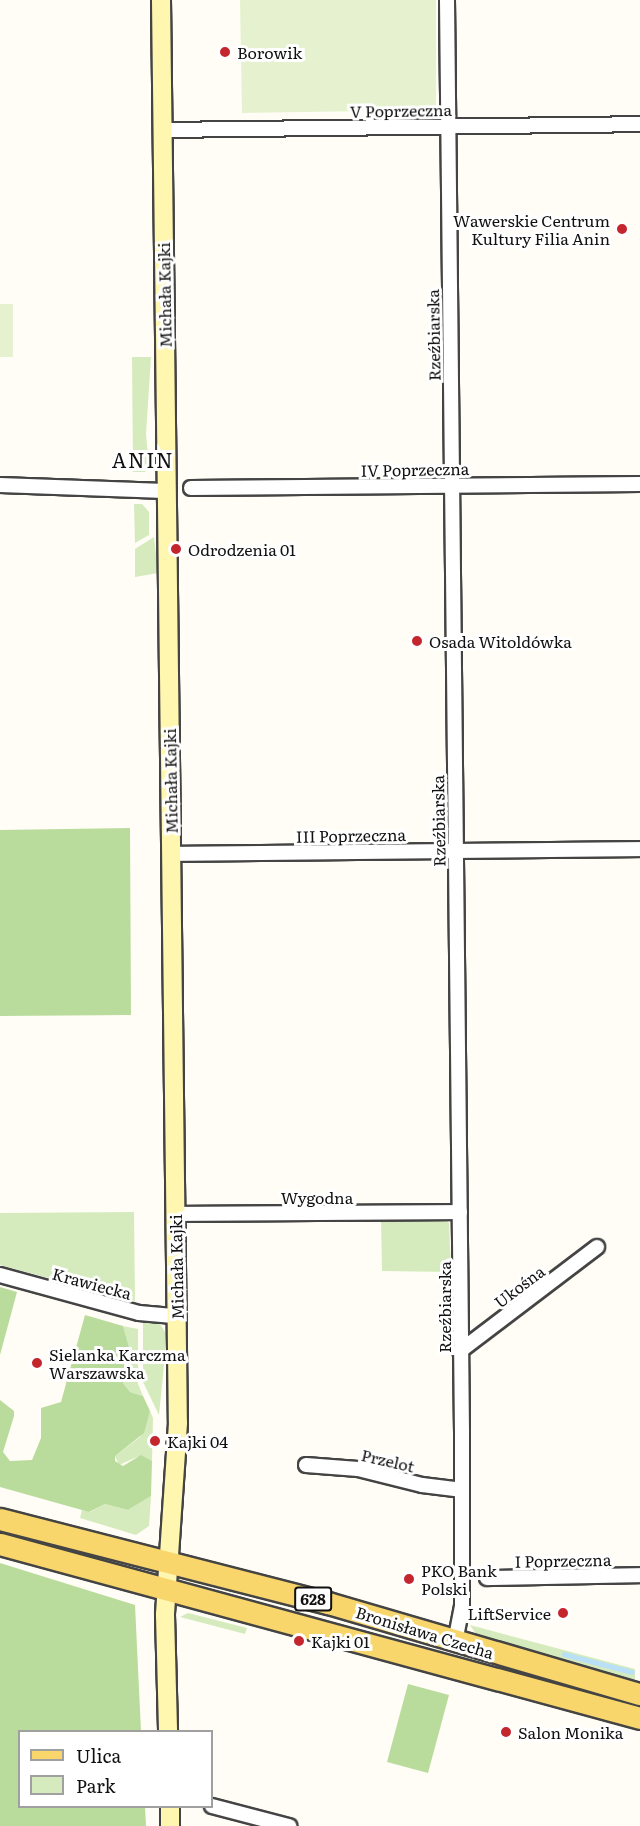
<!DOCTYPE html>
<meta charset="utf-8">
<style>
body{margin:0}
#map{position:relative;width:640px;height:1826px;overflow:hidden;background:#fffdf5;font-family:Literata,serif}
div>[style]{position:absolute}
.green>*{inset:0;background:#d5ebbd}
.forest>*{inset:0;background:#b9dc9c}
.pitch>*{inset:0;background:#e6f2cf}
.stream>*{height:4.5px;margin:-2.25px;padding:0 2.25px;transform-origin:2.25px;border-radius:2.25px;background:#b9e0f7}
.roads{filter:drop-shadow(2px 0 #444) drop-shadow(-2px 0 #444) drop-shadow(0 2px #444) drop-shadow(0 -2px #444)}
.street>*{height:14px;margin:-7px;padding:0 7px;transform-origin:7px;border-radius:7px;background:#fff}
.secondary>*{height:18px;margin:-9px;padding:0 9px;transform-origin:9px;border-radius:9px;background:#fff6b0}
.primary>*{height:21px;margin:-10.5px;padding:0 10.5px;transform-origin:10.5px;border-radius:10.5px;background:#f9d66b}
.dots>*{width:16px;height:16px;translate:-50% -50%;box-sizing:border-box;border:3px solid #fff;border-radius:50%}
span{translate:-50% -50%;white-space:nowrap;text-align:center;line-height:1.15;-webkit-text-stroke:6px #fff;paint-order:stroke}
.shield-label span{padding:2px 4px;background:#fff;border:2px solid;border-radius:4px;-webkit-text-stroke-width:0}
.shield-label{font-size:15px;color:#111;font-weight:700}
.poi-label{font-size:16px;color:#111}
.left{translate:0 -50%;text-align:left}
.right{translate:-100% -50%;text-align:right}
.street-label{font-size:16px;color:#111}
.quarter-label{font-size:20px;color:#111;letter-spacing:1.5px}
.legend{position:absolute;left:18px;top:1730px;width:195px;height:78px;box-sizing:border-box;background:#fff;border:2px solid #a0a0a0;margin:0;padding:8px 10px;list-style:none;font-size:18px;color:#111}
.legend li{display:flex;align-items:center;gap:12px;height:30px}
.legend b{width:30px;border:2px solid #a0a0a0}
</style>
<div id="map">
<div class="green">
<i style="clip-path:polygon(132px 357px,151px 357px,146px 434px,149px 468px,145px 472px,133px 472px)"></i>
<i style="clip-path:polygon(134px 504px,142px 504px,149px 512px,149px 535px,135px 543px)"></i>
<i style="clip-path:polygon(154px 537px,158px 573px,135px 577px,135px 549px)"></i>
<i style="clip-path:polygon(134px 1212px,135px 1301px,0 1265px,0 1213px)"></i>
<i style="clip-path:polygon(381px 1219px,445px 1219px,449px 1223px,451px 1272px,382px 1271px)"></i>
<i style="clip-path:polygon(143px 1320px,160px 1324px,167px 1335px,159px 1415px,143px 1382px)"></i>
<i style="clip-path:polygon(123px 1326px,138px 1329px,138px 1384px,143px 1396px,130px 1392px,123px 1383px,129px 1347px)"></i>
<i style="clip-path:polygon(150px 1411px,153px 1418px,152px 1461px,137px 1457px,119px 1465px,115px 1456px,140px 1437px)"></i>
<i style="clip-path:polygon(151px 1496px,149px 1526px,136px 1535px,80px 1518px,82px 1510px,90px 1512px,105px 1504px,128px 1510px)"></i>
<i style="clip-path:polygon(188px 1613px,247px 1628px,245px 1634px,180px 1617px)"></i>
<i style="clip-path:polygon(470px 1625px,635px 1669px,635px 1679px,630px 1683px,589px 1671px,476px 1634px)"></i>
</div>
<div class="forest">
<i style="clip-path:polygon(130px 828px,131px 1015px,0 1016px,0 830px)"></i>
<i style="clip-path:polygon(0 1287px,17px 1292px,0 1355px)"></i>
<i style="clip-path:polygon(85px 1315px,123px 1326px,129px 1347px,123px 1383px,130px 1392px,143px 1396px,150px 1411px,144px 1433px,115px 1456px,115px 1461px,123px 1466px,141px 1455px,152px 1461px,151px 1496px,128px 1510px,105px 1504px,89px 1512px,0 1487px,0 1400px,14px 1411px,14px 1416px,3px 1452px,10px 1461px,32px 1460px,41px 1438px,41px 1408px,61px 1402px)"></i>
<i style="clip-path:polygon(0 1563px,135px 1605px,141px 1731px,20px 1732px,20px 1806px,145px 1807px,146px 1826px,0 1826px)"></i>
<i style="clip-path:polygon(408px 1684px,449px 1695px,428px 1773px,387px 1762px)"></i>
</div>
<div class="pitch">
<i style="clip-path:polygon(240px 0,436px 0,436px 110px,242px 113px)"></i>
<i style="clip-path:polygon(0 304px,13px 304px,13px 357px,0 357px)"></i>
</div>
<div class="stream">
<i style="left:564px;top:1654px;width:70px;rotate:14.8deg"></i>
</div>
<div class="roads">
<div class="street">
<i style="left:447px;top:0;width:1430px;rotate:89.4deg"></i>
<i style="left:462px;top:1430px;width:176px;rotate:90deg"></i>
<i style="left:462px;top:1606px;width:36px;rotate:101deg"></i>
<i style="left:162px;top:130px;width:478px;rotate:-0.7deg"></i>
<i style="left:0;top:485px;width:165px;rotate:2.1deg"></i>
<i style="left:191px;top:488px;width:449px;rotate:-0.5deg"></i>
<i style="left:171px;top:854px;width:469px;rotate:-0.6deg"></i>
<i style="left:175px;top:1214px;width:285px;rotate:-0.4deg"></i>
<i style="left:0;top:1275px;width:144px;rotate:15.3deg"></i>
<i style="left:139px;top:1313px;width:37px;rotate:5deg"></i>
<i style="left:460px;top:1351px;width:172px;rotate:-37.2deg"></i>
<i style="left:306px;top:1465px;width:52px;rotate:4.4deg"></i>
<i style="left:358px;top:1469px;width:66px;rotate:14deg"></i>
<i style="left:422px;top:1485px;width:39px;rotate:7deg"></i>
<i style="left:487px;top:1578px;width:153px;rotate:-1.1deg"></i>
<i style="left:212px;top:1806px;width:80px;rotate:14.6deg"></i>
</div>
<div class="secondary">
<i style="left:161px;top:0;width:1423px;rotate:89.32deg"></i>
<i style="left:178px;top:1423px;width:192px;rotate:93.9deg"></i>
<i style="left:165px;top:1615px;width:117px;rotate:88.5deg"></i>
<i style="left:170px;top:1806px;width:20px;rotate:90deg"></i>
</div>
<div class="primary">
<i style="left:0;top:1519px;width:339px;rotate:14.4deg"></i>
<i style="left:328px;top:1603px;width:325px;rotate:16.3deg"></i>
<i style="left:0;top:1544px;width:663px;rotate:15.21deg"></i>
</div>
</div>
<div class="dots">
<i style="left:225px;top:52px;background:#c4262e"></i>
<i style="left:622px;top:229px;background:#c4262e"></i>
<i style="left:176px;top:549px;background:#c4262e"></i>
<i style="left:417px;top:641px;background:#c4262e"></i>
<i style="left:37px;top:1363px;background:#c4262e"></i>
<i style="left:155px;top:1441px;background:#c4262e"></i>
<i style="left:409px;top:1579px;background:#c4262e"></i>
<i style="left:563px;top:1613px;background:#c4262e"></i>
<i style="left:299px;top:1641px;background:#c4262e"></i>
<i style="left:506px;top:1732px;background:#c4262e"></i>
</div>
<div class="shield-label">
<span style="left:313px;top:1599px">628</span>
</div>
<div class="poi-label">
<span class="left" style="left:237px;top:52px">Borowik</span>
<span class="right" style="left:610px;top:229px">Wawerskie Centrum<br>Kultury Filia Anin</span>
<span class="left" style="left:188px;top:549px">Odrodzenia 01</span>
<span class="left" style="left:429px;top:641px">Osada Witoldówka</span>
<span class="left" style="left:49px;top:1363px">Sielanka Karczma<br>Warszawska</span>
<span class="left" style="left:167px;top:1441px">Kajki 04</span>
<span class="left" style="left:421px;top:1579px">PKO Bank<br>Polski</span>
<span class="right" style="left:551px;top:1613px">LiftService</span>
<span class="left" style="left:311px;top:1641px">Kajki 01</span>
<span class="left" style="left:518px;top:1732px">Salon Monika</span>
</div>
<div class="street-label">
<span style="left:401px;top:110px;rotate:-1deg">V Poprzeczna</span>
<span style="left:164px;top:295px;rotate:-91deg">Michała Kajki</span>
<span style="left:433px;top:335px;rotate:-91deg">Rzeźbiarska</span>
<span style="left:415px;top:469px;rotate:-1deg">IV Poprzeczna</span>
<span style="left:170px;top:781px;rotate:-91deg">Michała Kajki</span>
<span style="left:438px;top:821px;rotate:-91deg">Rzeźbiarska</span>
<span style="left:351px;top:835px;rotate:-1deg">III Poprzeczna</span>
<span style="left:317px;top:1197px">Wygodna</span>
<span style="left:176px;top:1267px;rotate:-91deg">Michała Kajki</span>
<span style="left:92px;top:1283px;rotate:15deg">Krawiecka</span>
<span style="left:519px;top:1286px;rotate:-37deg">Ukośna</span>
<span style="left:444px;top:1307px;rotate:-90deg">Rzeźbiarska</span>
<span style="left:388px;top:1460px;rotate:13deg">Przelot</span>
<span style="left:563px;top:1560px;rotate:-1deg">I Poprzeczna</span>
<span style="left:425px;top:1632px;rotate:17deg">Bronisława Czecha</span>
</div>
<div class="quarter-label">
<span style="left:143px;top:459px">ANIN</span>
</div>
<ul class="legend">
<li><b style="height:8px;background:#f9d66b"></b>Ulica</li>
<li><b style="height:16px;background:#d5ebbd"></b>Park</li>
</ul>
</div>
